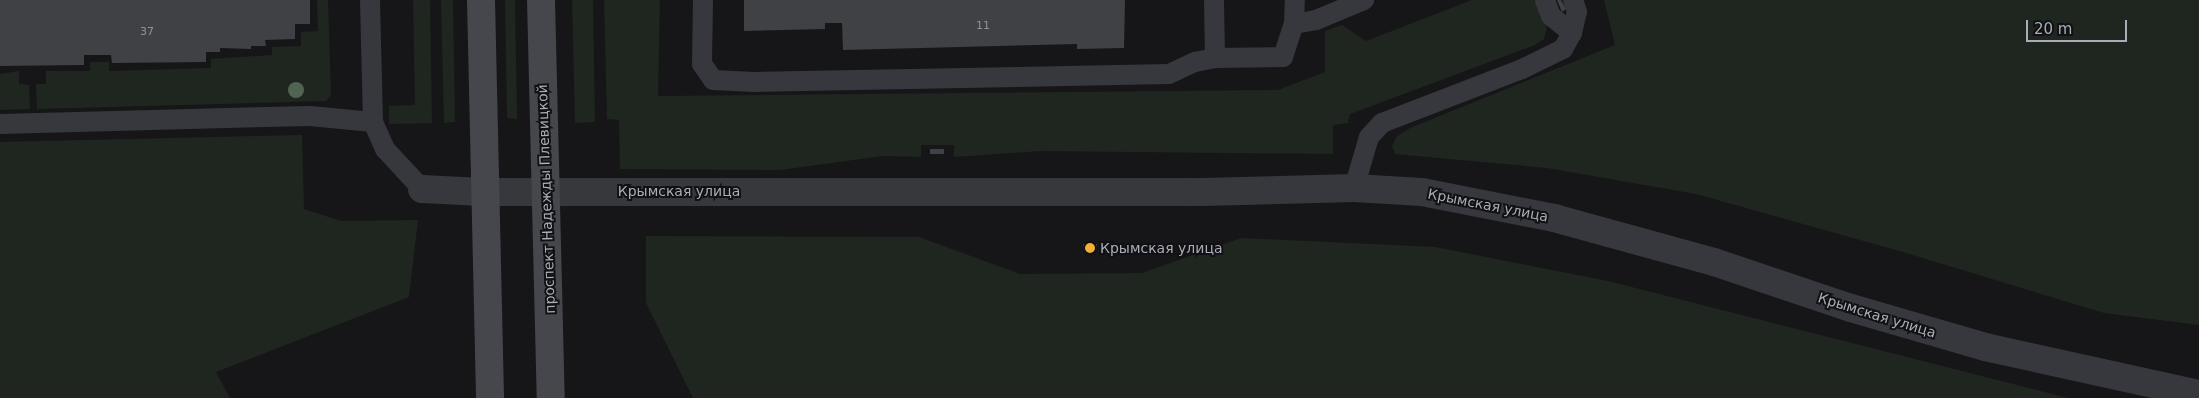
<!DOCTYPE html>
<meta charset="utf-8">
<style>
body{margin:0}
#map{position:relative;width:2199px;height:398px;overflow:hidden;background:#161618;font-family:"DejaVu Sans",sans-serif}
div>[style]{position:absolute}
.green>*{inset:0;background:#1e261f}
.building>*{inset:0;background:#404145}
.service>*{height:20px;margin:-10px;padding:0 10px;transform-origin:10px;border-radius:10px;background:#37383d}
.minor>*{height:28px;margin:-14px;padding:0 14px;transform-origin:14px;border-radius:14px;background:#37383d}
.tertiary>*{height:28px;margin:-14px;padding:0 14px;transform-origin:14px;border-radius:14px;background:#37383d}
.secondary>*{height:28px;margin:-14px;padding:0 14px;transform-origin:14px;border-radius:14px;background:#45474d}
.trees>*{width:16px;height:16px;margin:-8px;border-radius:50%;background:#506452}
.dots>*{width:14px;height:14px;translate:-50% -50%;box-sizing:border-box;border:2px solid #111113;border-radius:50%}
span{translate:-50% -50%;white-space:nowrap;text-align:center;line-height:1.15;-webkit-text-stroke:4px #111113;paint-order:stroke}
.number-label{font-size:11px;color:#8e929b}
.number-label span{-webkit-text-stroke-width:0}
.street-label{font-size:14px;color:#a8adb8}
.poi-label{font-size:14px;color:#a8adb8}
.left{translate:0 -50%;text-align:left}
.scale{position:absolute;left:2026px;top:20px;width:101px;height:22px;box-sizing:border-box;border:2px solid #a8adb8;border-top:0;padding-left:6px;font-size:15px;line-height:18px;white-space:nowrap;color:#a8adb8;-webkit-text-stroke:4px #111113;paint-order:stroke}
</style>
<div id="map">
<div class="green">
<i style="clip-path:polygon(317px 0,328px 0,331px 95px,326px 101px,37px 109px,36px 84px,46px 84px,46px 71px,90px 71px,90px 62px,109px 62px,109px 71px,211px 68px,211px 59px,272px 55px,272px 47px,301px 46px,301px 32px,318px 31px)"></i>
<i style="clip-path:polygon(413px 0,430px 0,432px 123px,389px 124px,389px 106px,415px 105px)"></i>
<i style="clip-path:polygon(441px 0,453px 0,455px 122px,444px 123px)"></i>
<i style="clip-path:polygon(505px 0,515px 0,517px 119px,507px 118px)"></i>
<i style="clip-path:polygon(572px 0,593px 0,595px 122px,575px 123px)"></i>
<i style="clip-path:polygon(604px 0,660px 0,658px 96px,1278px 90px,1325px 72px,1325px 31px,1342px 25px,1366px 41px,1472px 0,1534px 0,1547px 27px,1544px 39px,1535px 45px,1350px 114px,1348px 123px,1333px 125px,1333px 154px,1040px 151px,954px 157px,954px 145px,921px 145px,921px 157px,883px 156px,780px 170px,620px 169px,619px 120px,607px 119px)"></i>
<i style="clip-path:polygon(1604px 0,2199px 0,2199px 325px,2104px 313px,1903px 252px,1696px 194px,1547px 168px,1395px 154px,1392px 146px,1397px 136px,1410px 128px,1615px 45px)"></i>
<i style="clip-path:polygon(19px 71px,19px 84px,29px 85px,30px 109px,0 110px,0 74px)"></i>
<i style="clip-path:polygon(302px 135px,304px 209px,341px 221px,418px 220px,409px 297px,216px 372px,230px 398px,0 398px,0 142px)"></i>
<i style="clip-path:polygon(646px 236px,919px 237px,1020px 274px,1142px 273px,1241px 238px,1435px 247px,1608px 281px,2068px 398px,693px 398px,646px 303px)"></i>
</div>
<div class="building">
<i style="clip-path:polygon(0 0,310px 0,310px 24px,295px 24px,295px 39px,265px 40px,266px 46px,251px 46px,251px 49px,220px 48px,220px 52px,206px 52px,206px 62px,112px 63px,111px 55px,84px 55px,84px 65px,0 66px)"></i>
<i style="clip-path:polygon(744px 0,1125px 0,1124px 48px,1077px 49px,1077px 44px,843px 50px,842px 23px,825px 23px,825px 29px,744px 31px)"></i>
<i style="clip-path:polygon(1557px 0,1561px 0,1566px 9px,1562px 12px)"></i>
<i style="clip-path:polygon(930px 149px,944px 149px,944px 154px,930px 154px)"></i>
<i style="clip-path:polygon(1083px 244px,1097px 244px,1097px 250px,1083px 250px)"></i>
</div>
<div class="service">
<i style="left:370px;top:0;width:122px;rotate:88.6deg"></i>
<i style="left:703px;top:0;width:64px;rotate:90.9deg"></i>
<i style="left:702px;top:64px;width:19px;rotate:55deg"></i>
<i style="left:713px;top:80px;width:41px;rotate:2.8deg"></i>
<i style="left:754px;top:82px;width:415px;rotate:-1.1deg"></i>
<i style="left:1169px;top:74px;width:29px;rotate:-25deg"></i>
<i style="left:1195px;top:62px;width:20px;rotate:-11deg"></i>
<i style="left:1215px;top:58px;width:58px;rotate:-91deg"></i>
<i style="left:1294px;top:24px;width:22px;rotate:-10deg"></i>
<i style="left:1316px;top:20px;width:52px;rotate:-22.6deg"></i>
<i style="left:1572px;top:33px;width:22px;rotate:-77deg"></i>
<i style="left:1577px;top:12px;width:13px;rotate:-108deg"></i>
<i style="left:1215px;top:58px;width:68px;rotate:-0.8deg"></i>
<i style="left:1283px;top:57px;width:35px;rotate:-72deg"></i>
<i style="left:1294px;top:24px;width:24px;rotate:-88deg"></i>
<i style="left:0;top:124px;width:310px;rotate:-1.5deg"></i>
<i style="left:310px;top:116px;width:63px;rotate:5.4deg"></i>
<i style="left:373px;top:122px;width:30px;rotate:66deg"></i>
<i style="left:385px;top:149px;width:54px;rotate:47.2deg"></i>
<i style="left:1354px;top:188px;width:53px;rotate:-73.6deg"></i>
<i style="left:1369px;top:137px;width:19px;rotate:-47deg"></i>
<i style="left:1382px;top:123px;width:150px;rotate:-21.1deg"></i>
<i style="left:1522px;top:69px;width:46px;rotate:-26deg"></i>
<i style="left:1563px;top:49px;width:18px;rotate:-61deg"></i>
<i style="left:1572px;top:33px;width:27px;rotate:-141deg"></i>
<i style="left:1551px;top:16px;width:17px;rotate:-111deg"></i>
</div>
<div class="minor">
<i style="left:422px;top:189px;width:61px;rotate:2.8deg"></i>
</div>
<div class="tertiary">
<i style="left:483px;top:192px;width:719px"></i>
<i style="left:1202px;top:192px;width:152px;rotate:-1.5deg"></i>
<i style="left:1354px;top:188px;width:68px;rotate:3.4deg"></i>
<i style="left:1422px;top:192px;width:135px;rotate:11.1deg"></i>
<i style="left:1554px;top:218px;width:166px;rotate:15.4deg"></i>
<i style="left:1714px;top:262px;width:145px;rotate:18.6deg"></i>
<i style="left:1851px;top:308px;width:140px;rotate:16.2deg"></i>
<i style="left:1985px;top:347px;width:219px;rotate:12.4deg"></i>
</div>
<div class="secondary">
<i style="left:481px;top:0;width:398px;rotate:88.7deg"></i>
<i style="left:541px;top:0;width:398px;rotate:88.6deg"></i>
</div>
<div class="trees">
<i style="left:296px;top:90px"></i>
</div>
<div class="dots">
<i style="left:1090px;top:248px;background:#f2b134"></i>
</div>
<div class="number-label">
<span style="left:983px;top:26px">11</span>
<span style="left:147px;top:32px">37</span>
</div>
<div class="street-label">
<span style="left:679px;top:191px">Крымская улица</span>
<span style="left:546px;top:199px;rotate:-92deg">проспект Надежды Плевицкой</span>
<span style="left:1488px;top:205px;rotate:11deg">Крымская улица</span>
<span style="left:1877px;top:315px;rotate:17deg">Крымская улица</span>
</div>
<div class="poi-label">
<span class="left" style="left:1100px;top:248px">Крымская улица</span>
</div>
<div class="scale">20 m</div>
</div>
